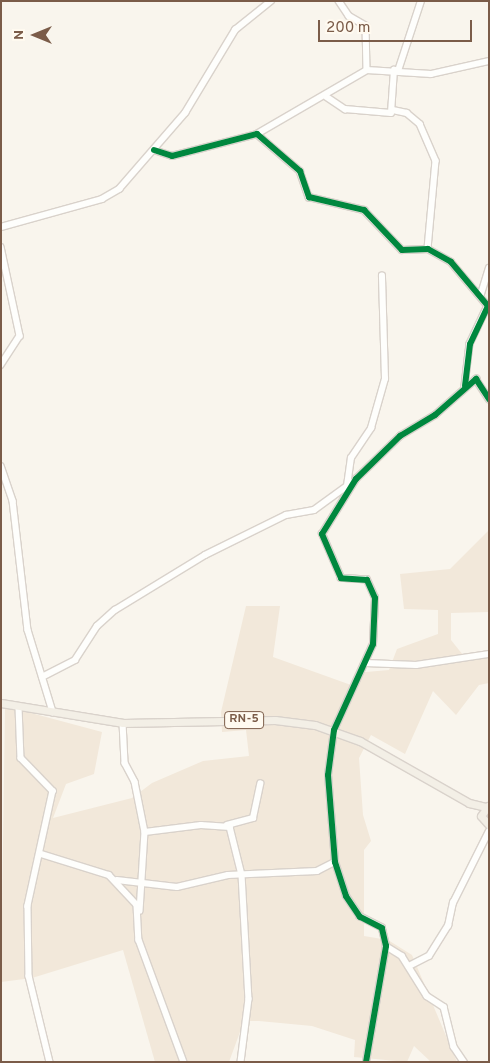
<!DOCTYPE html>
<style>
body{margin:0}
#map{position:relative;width:490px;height:1063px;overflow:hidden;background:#f9f5ed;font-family:Overpass,sans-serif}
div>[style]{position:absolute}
.residential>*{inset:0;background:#f2e8da}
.roads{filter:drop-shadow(1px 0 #d9d2cb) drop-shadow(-1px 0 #d9d2cb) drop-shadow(0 1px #d9d2cb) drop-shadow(0 -1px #d9d2cb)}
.minor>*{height:5.5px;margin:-2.75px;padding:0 2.75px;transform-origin:2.75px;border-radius:2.75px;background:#fefefc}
.major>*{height:7px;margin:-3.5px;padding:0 3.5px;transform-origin:3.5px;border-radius:3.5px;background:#f3efe6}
.cycleway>*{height:6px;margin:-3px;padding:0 3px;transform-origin:3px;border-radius:3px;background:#00873e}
span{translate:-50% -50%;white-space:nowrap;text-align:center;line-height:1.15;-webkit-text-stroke:4px #fffaf0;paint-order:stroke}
.shield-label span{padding:1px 4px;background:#fffaf0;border:1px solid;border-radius:4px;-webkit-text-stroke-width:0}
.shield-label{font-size:12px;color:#7b5c49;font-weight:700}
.frame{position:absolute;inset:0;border:2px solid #7b5c49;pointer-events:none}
.north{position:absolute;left:10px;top:10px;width:50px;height:50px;-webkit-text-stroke:4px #fffaf0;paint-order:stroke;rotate:270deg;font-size:14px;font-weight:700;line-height:20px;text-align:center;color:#7b5c49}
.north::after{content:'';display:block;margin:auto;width:18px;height:22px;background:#7b5c49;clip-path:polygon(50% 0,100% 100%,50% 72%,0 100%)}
.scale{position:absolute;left:318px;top:20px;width:154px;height:22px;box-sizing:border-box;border:2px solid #7b5c49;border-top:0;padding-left:6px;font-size:15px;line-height:18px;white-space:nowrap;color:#7b5c49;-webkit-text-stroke:4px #fffaf0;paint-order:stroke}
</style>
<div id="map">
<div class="residential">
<i style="clip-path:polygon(489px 530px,489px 612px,451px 613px,451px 640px,463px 655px,489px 653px,489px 683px,479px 685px,456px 715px,433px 691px,405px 754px,371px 735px,359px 758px,363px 815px,371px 841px,364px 850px,364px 936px,388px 940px,412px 955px,457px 1062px,431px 1062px,414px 1046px,407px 1062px,354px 1057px,355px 1040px,312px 1026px,259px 1021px,244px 1021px,229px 1062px,155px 1062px,123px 950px,32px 978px,1px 982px,5px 706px,102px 732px,94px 774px,66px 784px,53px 818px,132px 798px,152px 783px,203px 761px,249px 756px,246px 730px,222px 732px,221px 712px,246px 606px,280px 606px,273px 657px,351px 685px,355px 673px,389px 670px,397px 649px,438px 634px,438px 610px,404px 609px,400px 574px,450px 569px)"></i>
</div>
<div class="roads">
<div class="minor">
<i style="left:339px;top:1px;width:18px;rotate:56deg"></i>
<i style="left:349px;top:16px;width:20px;rotate:30deg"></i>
<i style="left:366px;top:26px;width:44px;rotate:88.7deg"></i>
<i style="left:398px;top:71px;width:74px;rotate:-71.8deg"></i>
<i style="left:327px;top:97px;width:22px;rotate:34deg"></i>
<i style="left:345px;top:109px;width:46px;rotate:5deg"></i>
<i style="left:391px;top:113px;width:43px;rotate:-86deg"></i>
<i style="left:393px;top:110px;width:14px;rotate:12deg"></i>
<i style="left:407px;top:113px;width:17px;rotate:40deg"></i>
<i style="left:420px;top:124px;width:40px;rotate:66.6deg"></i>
<i style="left:436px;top:161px;width:88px;rotate:95.2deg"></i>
<i style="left:257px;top:134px;width:127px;rotate:-30.2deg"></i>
<i style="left:367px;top:70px;width:64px;rotate:3.6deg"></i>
<i style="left:431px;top:74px;width:59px;rotate:-12.6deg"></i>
<i style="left:154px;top:150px;width:19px;rotate:18deg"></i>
<i style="left:172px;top:156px;width:88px;rotate:-14.5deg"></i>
<i style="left:257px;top:134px;width:57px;rotate:40.7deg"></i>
<i style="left:300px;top:171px;width:28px;rotate:71deg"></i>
<i style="left:309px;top:197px;width:57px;rotate:13.3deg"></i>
<i style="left:364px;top:210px;width:55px;rotate:46.5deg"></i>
<i style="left:402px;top:250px;width:26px;rotate:-2deg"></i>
<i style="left:428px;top:249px;width:26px;rotate:29deg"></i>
<i style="left:451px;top:262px;width:57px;rotate:49.9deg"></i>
<i style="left:488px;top:306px;width:42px;rotate:115.3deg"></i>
<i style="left:470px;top:344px;width:42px;rotate:96.8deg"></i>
<i style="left:1px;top:227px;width:105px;rotate:-15.5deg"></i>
<i style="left:102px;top:199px;width:20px;rotate:-30deg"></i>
<i style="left:119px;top:189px;width:101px;rotate:-49deg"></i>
<i style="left:185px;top:113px;width:97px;rotate:-58.9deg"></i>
<i style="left:235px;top:30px;width:46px;rotate:-38.9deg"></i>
<i style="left:1px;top:247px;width:91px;rotate:77.9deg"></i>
<i style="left:20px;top:336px;width:35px;rotate:123deg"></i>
<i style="left:481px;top:294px;width:27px;rotate:-73deg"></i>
<i style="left:1px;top:466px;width:37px;rotate:71deg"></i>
<i style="left:13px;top:501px;width:130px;rotate:83.4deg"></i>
<i style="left:28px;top:630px;width:86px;rotate:73deg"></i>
<i style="left:347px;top:486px;width:28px;rotate:-82deg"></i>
<i style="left:351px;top:458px;width:36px;rotate:-56deg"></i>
<i style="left:371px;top:428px;width:51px;rotate:-74.1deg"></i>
<i style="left:385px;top:379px;width:103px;rotate:-91.7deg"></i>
<i style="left:366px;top:663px;width:50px;rotate:2.3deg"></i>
<i style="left:416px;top:665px;width:74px;rotate:-8.6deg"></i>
<i style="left:42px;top:677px;width:37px;rotate:-27deg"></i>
<i style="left:75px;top:660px;width:40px;rotate:-57.1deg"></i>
<i style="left:97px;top:626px;width:24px;rotate:-42deg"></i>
<i style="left:115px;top:610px;width:105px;rotate:-31.4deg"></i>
<i style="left:205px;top:555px;width:90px;rotate:-26.3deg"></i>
<i style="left:286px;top:515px;width:28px;rotate:-10deg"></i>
<i style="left:314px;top:510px;width:46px;rotate:-36.1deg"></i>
<i style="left:19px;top:707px;width:51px;rotate:87.8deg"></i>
<i style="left:21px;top:758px;width:46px;rotate:45.9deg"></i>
<i style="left:53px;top:791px;width:118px;rotate:102.3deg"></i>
<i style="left:28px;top:906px;width:70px;rotate:89.2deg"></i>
<i style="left:29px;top:976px;width:89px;rotate:76.3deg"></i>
<i style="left:123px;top:723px;width:40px;rotate:87.1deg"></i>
<i style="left:125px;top:763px;width:21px;rotate:62deg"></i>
<i style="left:135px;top:782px;width:51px;rotate:78.7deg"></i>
<i style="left:145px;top:832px;width:79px;rotate:93.6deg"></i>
<i style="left:227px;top:825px;width:27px;rotate:-15deg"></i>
<i style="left:253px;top:818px;width:35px;rotate:-78deg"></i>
<i style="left:145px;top:832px;width:56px;rotate:-7.1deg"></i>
<i style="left:201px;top:825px;width:29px;rotate:4deg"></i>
<i style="left:230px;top:827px;width:49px;rotate:76deg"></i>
<i style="left:242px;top:875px;width:124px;rotate:86.8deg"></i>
<i style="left:249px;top:999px;width:64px;rotate:97.2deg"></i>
<i style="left:41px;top:854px;width:71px;rotate:17.2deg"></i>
<i style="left:109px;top:875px;width:41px;rotate:47deg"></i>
<i style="left:137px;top:905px;width:35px;rotate:87deg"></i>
<i style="left:139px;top:940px;width:130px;rotate:69.8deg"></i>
<i style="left:117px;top:880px;width:60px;rotate:6.7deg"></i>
<i style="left:177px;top:887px;width:52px;rotate:-13.2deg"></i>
<i style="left:228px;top:875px;width:89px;rotate:-2.6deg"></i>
<i style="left:317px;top:871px;width:20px;rotate:-27deg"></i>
<i style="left:386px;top:946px;width:19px;rotate:32deg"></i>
<i style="left:402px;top:956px;width:47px;rotate:58deg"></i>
<i style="left:427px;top:996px;width:20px;rotate:33deg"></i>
<i style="left:444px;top:1007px;width:41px;rotate:76deg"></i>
<i style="left:454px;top:1047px;width:18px;rotate:56deg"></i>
<i style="left:409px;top:966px;width:22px;rotate:-27deg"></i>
<i style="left:429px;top:956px;width:36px;rotate:-58deg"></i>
<i style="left:448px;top:926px;width:24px;rotate:-78deg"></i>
<i style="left:453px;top:903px;width:80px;rotate:-63.4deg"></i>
<i style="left:366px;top:1062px;width:118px;rotate:-80.2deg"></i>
<i style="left:386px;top:946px;width:18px;rotate:-103deg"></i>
<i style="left:382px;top:928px;width:25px;rotate:-153deg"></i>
<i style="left:360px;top:917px;width:25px;rotate:-124deg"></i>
<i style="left:346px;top:896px;width:36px;rotate:-108deg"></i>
<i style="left:335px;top:862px;width:87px;rotate:-94.6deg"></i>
<i style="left:328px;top:775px;width:45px;rotate:-82.4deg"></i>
<i style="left:334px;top:730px;width:94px;rotate:-65.6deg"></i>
<i style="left:373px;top:644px;width:46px;rotate:-87.5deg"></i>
<i style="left:375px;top:598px;width:20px;rotate:-114deg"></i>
<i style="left:367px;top:580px;width:26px;rotate:-176deg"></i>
<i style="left:341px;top:578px;width:48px;rotate:-113.4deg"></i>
<i style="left:322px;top:534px;width:65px;rotate:-58.3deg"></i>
<i style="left:356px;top:479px;width:62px;rotate:-44.3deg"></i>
<i style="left:400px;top:436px;width:41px;rotate:-31deg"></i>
<i style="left:435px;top:415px;width:55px;rotate:-41.3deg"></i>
<i style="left:476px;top:379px;width:24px;rotate:57deg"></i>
</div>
<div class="major">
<i style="left:1px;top:703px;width:124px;rotate:9.3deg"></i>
<i style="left:123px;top:723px;width:152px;rotate:-1.1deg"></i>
<i style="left:275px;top:720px;width:40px;rotate:7.1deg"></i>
<i style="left:315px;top:725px;width:48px;rotate:19.6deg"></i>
<i style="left:360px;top:741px;width:125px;rotate:29.6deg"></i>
<i style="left:469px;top:803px;width:18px;rotate:13deg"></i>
<i style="left:488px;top:806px;width:12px;rotate:125deg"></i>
<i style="left:481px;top:816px;width:12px;rotate:48deg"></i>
</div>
</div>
<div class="cycleway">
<i style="left:154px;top:150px;width:19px;rotate:18deg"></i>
<i style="left:172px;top:156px;width:88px;rotate:-14.5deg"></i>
<i style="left:257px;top:134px;width:57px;rotate:40.7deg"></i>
<i style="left:300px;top:171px;width:28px;rotate:71deg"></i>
<i style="left:309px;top:197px;width:57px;rotate:13.3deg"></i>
<i style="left:364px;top:210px;width:55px;rotate:46.5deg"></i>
<i style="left:402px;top:250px;width:26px;rotate:-2deg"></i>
<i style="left:428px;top:249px;width:26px;rotate:29deg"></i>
<i style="left:451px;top:262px;width:57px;rotate:49.9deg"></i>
<i style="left:488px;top:306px;width:42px;rotate:115.3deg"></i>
<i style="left:470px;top:344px;width:42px;rotate:96.8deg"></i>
<i style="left:366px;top:1062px;width:118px;rotate:-80.2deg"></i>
<i style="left:386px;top:946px;width:18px;rotate:-103deg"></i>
<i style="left:382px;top:928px;width:25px;rotate:-153deg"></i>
<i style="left:360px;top:917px;width:25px;rotate:-124deg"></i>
<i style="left:346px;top:896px;width:36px;rotate:-108deg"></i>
<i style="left:335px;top:862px;width:87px;rotate:-94.6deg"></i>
<i style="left:328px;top:775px;width:45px;rotate:-82.4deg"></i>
<i style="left:334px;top:730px;width:94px;rotate:-65.6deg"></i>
<i style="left:373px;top:644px;width:46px;rotate:-87.5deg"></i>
<i style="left:375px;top:598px;width:20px;rotate:-114deg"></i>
<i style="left:367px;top:580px;width:26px;rotate:-176deg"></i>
<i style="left:341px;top:578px;width:48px;rotate:-113.4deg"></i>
<i style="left:322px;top:534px;width:65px;rotate:-58.3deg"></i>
<i style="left:356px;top:479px;width:62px;rotate:-44.3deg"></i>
<i style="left:400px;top:436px;width:41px;rotate:-31deg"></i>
<i style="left:435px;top:415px;width:55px;rotate:-41.3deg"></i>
<i style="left:476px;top:379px;width:24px;rotate:57deg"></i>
</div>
<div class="shield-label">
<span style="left:244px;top:720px">RN-5</span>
</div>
<div class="frame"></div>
<div class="north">N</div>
<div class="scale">200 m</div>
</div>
